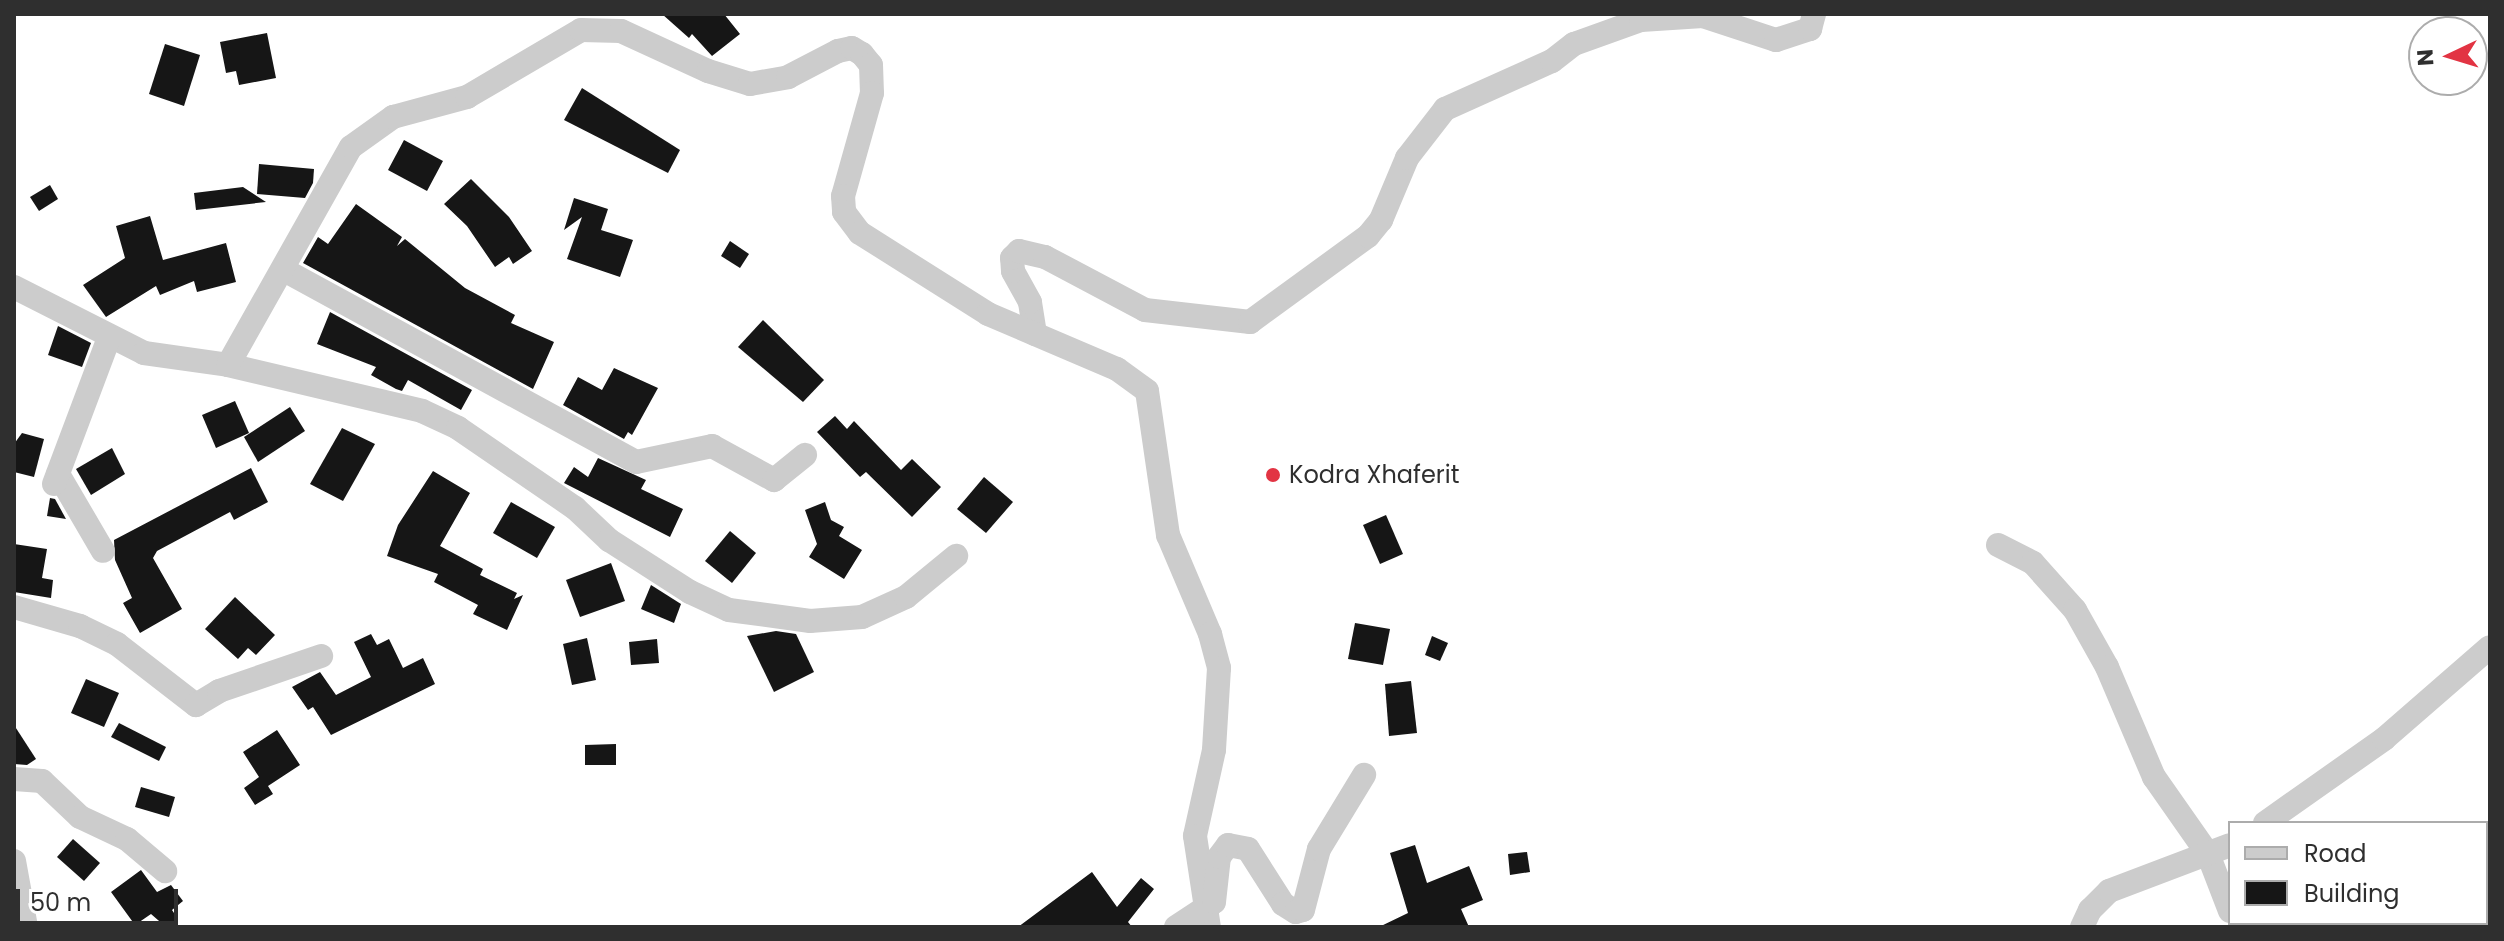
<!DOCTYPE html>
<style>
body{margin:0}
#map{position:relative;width:2504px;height:941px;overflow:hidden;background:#fff;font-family:Poppins,sans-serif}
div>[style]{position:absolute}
.building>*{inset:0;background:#161616}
.minor>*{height:24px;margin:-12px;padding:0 12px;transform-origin:12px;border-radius:12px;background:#ccc}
.dots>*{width:22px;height:22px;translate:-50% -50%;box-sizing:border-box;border:4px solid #fff;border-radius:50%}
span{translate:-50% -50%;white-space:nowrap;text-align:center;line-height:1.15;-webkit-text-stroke:8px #fff;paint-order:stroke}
.poi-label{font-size:24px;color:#2f2f2f}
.left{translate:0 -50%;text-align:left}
.frame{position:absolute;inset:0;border:16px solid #2f2f2f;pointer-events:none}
.legend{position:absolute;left:2228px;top:821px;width:260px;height:104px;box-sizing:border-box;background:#fff;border:2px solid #acacac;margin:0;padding:10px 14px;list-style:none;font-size:24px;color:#2f2f2f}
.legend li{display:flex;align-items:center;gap:16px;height:40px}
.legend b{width:40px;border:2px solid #acacac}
.north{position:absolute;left:2408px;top:16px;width:80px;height:80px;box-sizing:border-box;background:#fff;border:2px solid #acacac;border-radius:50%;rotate:266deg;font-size:22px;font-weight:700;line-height:32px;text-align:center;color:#2f2f2f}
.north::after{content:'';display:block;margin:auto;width:28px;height:36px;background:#e23443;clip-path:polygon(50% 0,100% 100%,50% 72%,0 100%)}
.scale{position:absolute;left:16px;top:889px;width:162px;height:36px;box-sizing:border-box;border:4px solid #2f2f2f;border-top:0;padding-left:10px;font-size:24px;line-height:28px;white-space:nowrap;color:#2f2f2f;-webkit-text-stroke:6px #fff;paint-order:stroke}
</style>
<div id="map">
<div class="building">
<i style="clip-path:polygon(662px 14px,724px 14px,740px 34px,712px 56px,692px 34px,689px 38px)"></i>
<i style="clip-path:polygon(267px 33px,276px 78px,239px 85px,236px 71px,226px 73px,220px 42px)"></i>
<i style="clip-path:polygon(165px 44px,200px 55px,184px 106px,149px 94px)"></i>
<i style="clip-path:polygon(582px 88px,680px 150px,668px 173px,564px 120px)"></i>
<i style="clip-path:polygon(404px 140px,443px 161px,427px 191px,388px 170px)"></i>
<i style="clip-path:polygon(259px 164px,314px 169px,313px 183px,305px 198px,257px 194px)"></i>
<i style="clip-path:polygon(471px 179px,509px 217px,532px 251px,513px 264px,509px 257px,495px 267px,467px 226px,444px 204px)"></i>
<i style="clip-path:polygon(50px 185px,58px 199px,39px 211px,30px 197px)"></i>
<i style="clip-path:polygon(243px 187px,266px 202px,196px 210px,194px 193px)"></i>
<i style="clip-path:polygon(574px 198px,608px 209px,601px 230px,633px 240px,620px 277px,567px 259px,582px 217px,564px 230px)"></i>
<i style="clip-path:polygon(356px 204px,402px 237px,397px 246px,405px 239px,465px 288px,515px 315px,511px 323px,554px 342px,533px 389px,303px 263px,318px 237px,328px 244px)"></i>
<i style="clip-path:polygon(150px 216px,163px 260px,226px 243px,236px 282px,197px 292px,194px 281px,160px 295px,156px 286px,106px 317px,83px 285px,125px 258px,116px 226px)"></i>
<i style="clip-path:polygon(730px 241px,749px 254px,740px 268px,721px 256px)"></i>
<i style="clip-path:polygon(330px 312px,472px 390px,461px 410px,408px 380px,402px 391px,396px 389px,371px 375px,376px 367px,317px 344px)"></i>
<i style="clip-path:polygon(763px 320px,824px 380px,803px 402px,738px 347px)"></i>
<i style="clip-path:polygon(58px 326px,91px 343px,82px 367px,48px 355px)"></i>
<i style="clip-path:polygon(614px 368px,658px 388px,632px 435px,628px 432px,624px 439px,563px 405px,578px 377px,602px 390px)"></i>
<i style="clip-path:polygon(235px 401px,249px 433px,216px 448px,202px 415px)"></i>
<i style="clip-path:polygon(290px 407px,305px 431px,258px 462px,244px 437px)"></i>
<i style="clip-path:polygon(835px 416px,847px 429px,854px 421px,901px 470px,912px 459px,941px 487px,912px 517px,866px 472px,860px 477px,817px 432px)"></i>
<i style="clip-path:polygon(342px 428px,375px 444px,343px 501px,310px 484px)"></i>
<i style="clip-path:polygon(22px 433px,44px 439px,34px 477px,14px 472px,14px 444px)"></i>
<i style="clip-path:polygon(112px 448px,125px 474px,91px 495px,76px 469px)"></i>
<i style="clip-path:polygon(598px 458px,646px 480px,641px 489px,683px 509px,670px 537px,564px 483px,574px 467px,588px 477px)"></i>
<i style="clip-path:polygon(251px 468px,268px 502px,234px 520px,230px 512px,157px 551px,153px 558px,182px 609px,140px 633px,123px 603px,132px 598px,115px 560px,114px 540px)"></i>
<i style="clip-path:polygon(433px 471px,470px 493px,440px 546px,483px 569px,480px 575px,517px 593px,514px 599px,523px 595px,507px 630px,473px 614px,478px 605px,434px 582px,438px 574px,387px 556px,398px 525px)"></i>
<i style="clip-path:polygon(984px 477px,1013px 502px,986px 533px,957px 509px)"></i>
<i style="clip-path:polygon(50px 498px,55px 499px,66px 519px,47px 516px)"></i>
<i style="clip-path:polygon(511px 502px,555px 527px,537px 558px,493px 533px)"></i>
<i style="clip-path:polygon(825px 502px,831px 520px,844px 527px,839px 536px,862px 550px,844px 579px,809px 557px,817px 544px,805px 510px)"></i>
<i style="clip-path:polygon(1386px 515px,1403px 554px,1380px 564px,1363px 525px)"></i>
<i style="clip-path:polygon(730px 531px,756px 553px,732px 583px,705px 561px)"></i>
<i style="clip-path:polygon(14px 544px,47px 549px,42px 578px,53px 580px,51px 598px,14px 592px)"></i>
<i style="clip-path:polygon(611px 563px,625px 601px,580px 617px,566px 580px)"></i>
<i style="clip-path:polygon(651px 585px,681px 604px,674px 623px,641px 609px)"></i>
<i style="clip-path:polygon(235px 597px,275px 635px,256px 655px,248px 648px,238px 659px,205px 629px)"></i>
<i style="clip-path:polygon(1355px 623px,1390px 629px,1383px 665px,1348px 659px)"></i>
<i style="clip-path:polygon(776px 631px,796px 634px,814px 672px,774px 692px,747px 636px)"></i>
<i style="clip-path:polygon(371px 634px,377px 645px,389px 639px,403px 668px,423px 658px,435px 684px,331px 735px,313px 707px,308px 710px,292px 687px,320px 672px,336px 695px,371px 677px,354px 642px)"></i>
<i style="clip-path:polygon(1432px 636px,1448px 643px,1440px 661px,1425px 655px)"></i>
<i style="clip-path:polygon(587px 638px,596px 680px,572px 685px,563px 644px)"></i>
<i style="clip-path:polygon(657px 639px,659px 663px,631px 665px,629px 642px)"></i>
<i style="clip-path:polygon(86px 679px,119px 693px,104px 727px,71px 713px)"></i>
<i style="clip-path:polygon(1411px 681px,1417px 733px,1389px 736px,1385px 684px)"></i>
<i style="clip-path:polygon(119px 723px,166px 747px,159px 761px,111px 737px)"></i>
<i style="clip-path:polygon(14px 725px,36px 759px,27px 765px,14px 764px)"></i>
<i style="clip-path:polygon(277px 730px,300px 765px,268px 786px,273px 794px,255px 805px,244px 788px,259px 777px,243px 752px)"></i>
<i style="clip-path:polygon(616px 744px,616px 765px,585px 765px,585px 745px)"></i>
<i style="clip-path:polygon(141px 787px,175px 797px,169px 817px,135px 807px)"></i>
<i style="clip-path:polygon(73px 839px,100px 863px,84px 881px,57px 857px)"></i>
<i style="clip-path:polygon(1415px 845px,1427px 883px,1469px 866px,1483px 900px,1461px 909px,1469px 927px,1379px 927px,1408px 913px,1390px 853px)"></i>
<i style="clip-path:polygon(1527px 852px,1530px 872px,1510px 875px,1508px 854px)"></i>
<i style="clip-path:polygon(141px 870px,157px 892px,171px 885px,183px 901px,172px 910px,178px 919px,166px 927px,151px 914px,135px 925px,111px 892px)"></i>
<i style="clip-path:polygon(1092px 872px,1117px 907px,1141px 878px,1154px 889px,1128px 922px,1132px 927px,1018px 927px)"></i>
</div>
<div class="minor">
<i style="left:284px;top:270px;width:401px;rotate:28.6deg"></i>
<i style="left:636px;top:462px;width:78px;rotate:-11.9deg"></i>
<i style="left:712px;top:446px;width:71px;rotate:28.7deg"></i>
<i style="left:774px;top:480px;width:40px;rotate:-39deg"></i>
<i style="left:14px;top:287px;width:146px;rotate:26.9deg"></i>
<i style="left:144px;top:353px;width:85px;rotate:8.1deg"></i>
<i style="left:228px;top:365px;width:199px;rotate:13.3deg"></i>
<i style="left:422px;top:411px;width:40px;rotate:25deg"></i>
<i style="left:458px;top:428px;width:142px;rotate:34.4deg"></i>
<i style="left:575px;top:508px;width:47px;rotate:43.3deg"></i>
<i style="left:609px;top:540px;width:96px;rotate:32.7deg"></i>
<i style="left:690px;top:592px;width:43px;rotate:24.8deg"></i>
<i style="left:729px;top:610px;width:82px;rotate:7.7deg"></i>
<i style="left:810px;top:621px;width:52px;rotate:-4.4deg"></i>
<i style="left:862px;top:617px;width:48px;rotate:-24.4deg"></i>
<i style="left:906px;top:597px;width:65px;rotate:-39.4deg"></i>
<i style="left:1035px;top:334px;width:32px;rotate:-99deg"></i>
<i style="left:1030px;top:302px;width:35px;rotate:-119deg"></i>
<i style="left:1013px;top:271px;width:13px;rotate:-94deg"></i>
<i style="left:1012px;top:258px;width:10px;rotate:-45deg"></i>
<i style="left:1019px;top:251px;width:27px;rotate:13deg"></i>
<i style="left:1045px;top:257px;width:113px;rotate:27.9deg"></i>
<i style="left:1145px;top:310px;width:106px;rotate:6.5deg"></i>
<i style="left:1250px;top:322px;width:146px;rotate:-36.1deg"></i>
<i style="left:1368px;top:236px;width:21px;rotate:-51deg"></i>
<i style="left:1381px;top:220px;width:67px;rotate:-67.2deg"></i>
<i style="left:1407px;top:158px;width:62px;rotate:-52.2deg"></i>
<i style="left:1445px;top:109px;width:117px;rotate:-24.2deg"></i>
<i style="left:1552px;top:61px;width:28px;rotate:-38deg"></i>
<i style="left:1574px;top:44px;width:71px;rotate:-19.7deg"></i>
<i style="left:1641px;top:20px;width:62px;rotate:-3.7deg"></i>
<i style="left:1703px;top:16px;width:77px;rotate:18.2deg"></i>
<i style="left:1776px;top:40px;width:36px;rotate:-18deg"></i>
<i style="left:1810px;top:29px;width:16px;rotate:-75deg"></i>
<i style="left:228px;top:365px;width:250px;rotate:-60.6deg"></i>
<i style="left:351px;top:147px;width:52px;rotate:-35.5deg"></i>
<i style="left:393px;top:117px;width:77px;rotate:-15.1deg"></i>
<i style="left:467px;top:97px;width:132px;rotate:-30.4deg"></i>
<i style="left:581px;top:30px;width:40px;rotate:1.4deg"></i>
<i style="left:621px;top:31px;width:96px;rotate:24.7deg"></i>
<i style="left:708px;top:71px;width:44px;rotate:17.2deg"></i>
<i style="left:750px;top:84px;width:39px;rotate:-10deg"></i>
<i style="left:788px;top:77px;width:56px;rotate:-27.5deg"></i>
<i style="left:838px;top:51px;width:14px;rotate:-12deg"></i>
<i style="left:852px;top:48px;width:12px;rotate:31deg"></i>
<i style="left:862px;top:54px;width:14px;rotate:51deg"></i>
<i style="left:871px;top:65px;width:28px;rotate:88deg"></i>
<i style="left:872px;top:93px;width:107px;rotate:105.7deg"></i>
<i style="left:843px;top:196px;width:16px;rotate:86deg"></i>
<i style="left:844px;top:212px;width:26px;rotate:53deg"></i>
<i style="left:860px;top:233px;width:151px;rotate:32.3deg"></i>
<i style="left:988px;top:314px;width:140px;rotate:23.1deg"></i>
<i style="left:1117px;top:369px;width:37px;rotate:36deg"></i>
<i style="left:1147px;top:391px;width:146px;rotate:81.7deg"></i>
<i style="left:1168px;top:535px;width:108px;rotate:67deg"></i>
<i style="left:1210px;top:634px;width:35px;rotate:75deg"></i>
<i style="left:1219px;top:668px;width:82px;rotate:93.5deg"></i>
<i style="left:1214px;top:750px;width:88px;rotate:102.5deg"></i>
<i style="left:1195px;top:836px;width:92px;rotate:81.3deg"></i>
<i style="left:58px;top:474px;width:89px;rotate:59.7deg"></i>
<i style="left:54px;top:484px;width:156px;rotate:-69.4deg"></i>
<i style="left:1998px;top:545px;width:39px;rotate:27deg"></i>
<i style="left:2033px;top:563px;width:63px;rotate:48.2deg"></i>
<i style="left:2075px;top:610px;width:65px;rotate:60.7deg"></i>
<i style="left:2107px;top:667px;width:120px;rotate:66.9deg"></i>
<i style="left:2154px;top:777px;width:94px;rotate:55deg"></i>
<i style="left:2208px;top:854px;width:61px;rotate:68.9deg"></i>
<i style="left:14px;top:607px;width:69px;rotate:16.1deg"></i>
<i style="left:80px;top:626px;width:41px;rotate:25.9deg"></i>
<i style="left:117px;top:644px;width:100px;rotate:37.7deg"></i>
<i style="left:196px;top:705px;width:27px;rotate:-31deg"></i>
<i style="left:219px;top:691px;width:108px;rotate:-18.9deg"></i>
<i style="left:14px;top:779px;width:28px;rotate:4deg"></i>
<i style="left:42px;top:781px;width:52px;rotate:43.5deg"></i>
<i style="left:80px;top:817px;width:52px;rotate:25.1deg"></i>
<i style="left:127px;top:839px;width:50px;rotate:40.1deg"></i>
<i style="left:2265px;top:823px;width:146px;rotate:-35.2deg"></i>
<i style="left:2384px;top:739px;width:140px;rotate:-41deg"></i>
<i style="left:14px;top:861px;width:67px;rotate:79.7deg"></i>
<i style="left:1176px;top:927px;width:45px;rotate:-33.3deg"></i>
<i style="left:1214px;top:902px;width:45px;rotate:-83.7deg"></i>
<i style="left:1219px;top:857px;width:15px;rotate:-53deg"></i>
<i style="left:1228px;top:845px;width:20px;rotate:11deg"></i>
<i style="left:1248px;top:849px;width:65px;rotate:57.5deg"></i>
<i style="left:1283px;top:904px;width:15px;rotate:32deg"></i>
<i style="left:1296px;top:912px;width:7px;rotate:-16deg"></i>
<i style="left:1303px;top:910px;width:63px;rotate:-75.3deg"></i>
<i style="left:1319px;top:849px;width:87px;rotate:-58.7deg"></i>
<i style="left:2082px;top:927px;width:19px;rotate:-65deg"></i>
<i style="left:2090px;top:910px;width:27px;rotate:-45deg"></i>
<i style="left:2109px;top:891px;width:129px;rotate:-20.8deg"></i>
</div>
<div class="dots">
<i style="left:1273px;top:475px;background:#e23443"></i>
</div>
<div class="poi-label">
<span class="left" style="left:1289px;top:475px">Kodra Xhaferit</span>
</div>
<div class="frame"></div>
<ul class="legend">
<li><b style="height:10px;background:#ccc"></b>Road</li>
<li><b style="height:22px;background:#161616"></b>Building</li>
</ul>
<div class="north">N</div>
<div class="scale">50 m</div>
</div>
